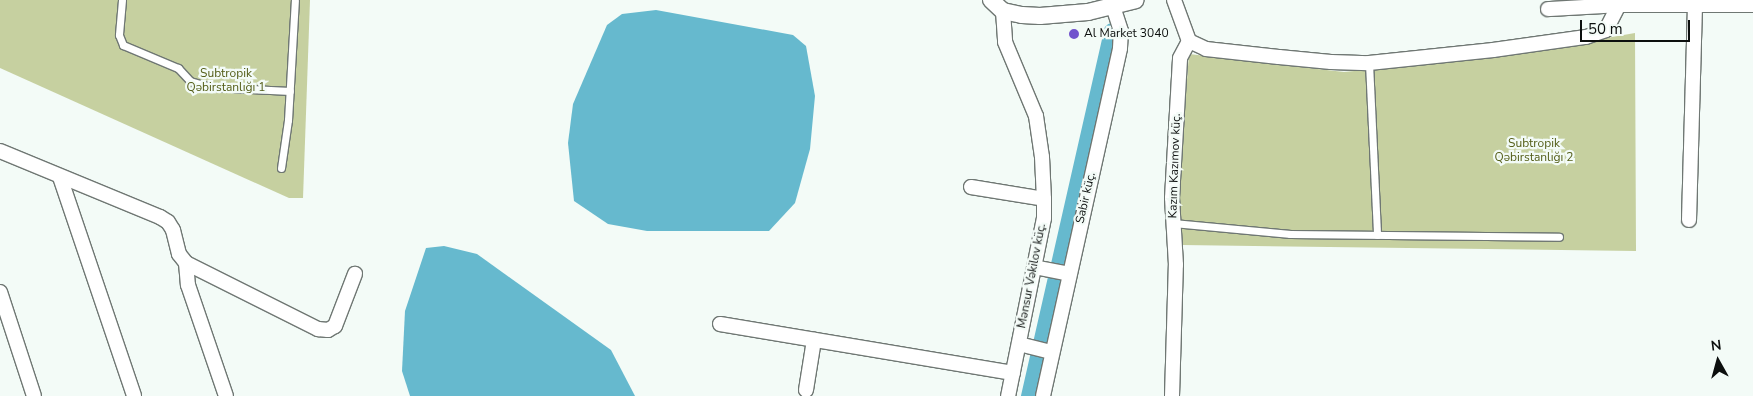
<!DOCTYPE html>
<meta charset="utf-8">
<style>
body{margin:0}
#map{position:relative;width:1753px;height:396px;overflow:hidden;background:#f3fbf7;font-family:"Nunito Sans",sans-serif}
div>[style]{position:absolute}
.green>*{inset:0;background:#c6d0a0}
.water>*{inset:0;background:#66b9ce}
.canal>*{height:15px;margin:-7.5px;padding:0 7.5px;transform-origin:7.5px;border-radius:7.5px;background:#66b9ce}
.roads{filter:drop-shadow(1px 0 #6f7773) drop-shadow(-1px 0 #6f7773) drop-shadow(0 1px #6f7773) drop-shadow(0 -1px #6f7773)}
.service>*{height:7px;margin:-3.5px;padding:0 3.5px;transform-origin:3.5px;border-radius:3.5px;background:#fff}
.minor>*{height:14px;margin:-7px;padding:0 7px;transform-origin:7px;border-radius:7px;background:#fff}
.tertiary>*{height:16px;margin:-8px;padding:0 8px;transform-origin:8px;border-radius:8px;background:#fff}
.dots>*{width:14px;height:14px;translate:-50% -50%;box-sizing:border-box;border:2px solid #f3fbf7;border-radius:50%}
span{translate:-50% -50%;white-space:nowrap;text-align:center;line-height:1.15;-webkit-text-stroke:4.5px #f3fbf7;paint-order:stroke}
.poi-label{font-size:12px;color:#0c0f0e}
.left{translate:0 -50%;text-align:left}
.park-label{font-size:12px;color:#545e18}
.street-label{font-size:12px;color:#0c0f0e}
.north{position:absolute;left:1693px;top:336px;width:50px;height:50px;-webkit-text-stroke:4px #f3fbf7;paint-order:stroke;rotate:353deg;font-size:14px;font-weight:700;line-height:20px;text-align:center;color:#0c0f0e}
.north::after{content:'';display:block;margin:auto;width:18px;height:22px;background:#0c0f0e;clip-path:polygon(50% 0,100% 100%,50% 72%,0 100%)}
.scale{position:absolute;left:1580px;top:20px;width:110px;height:22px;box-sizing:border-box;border:2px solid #0c0f0e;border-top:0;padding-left:6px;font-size:15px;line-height:18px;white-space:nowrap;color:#0c0f0e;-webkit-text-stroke:4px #f3fbf7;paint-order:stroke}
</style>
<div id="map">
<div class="green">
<i style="clip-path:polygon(0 0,310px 0,303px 198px,289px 198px,0 68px)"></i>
<i style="clip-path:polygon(1635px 33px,1636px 251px,1182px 245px,1178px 195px,1189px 54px,1344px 72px,1496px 57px)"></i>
</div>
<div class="water">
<i style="clip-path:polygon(656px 10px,793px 35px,806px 46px,815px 96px,810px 149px,795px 203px,769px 231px,647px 231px,608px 224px,574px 201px,568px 143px,573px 104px,607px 25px,622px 14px)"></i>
<i style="clip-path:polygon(444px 246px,477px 254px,611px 350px,635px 396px,410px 396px,402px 371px,405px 311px,426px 248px)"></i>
</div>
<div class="canal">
<i style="left:1028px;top:396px;width:375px;rotate:-77.2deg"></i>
</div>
<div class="roads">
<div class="service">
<i style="left:122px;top:0;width:35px;rotate:95deg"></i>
<i style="left:119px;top:35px;width:11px;rotate:68deg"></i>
<i style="left:123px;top:45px;width:60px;rotate:22.7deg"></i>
<i style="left:178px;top:68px;width:18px;rotate:47deg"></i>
<i style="left:190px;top:81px;width:22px;rotate:16deg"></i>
<i style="left:211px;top:87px;width:79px;rotate:2.9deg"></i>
<i style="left:1369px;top:63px;width:172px;rotate:87.3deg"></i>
<i style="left:281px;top:168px;width:49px;rotate:-81.7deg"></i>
<i style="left:288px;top:120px;width:120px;rotate:-86.7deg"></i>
<i style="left:1173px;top:223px;width:118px;rotate:5.4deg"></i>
<i style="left:1290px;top:234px;width:269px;rotate:0.6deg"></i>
</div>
<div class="minor">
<i style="left:1548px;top:9px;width:71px;rotate:-3.2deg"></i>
<i style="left:1003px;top:11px;width:31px;rotate:86deg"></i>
<i style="left:1005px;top:42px;width:80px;rotate:67.3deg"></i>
<i style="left:1036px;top:116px;width:41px;rotate:81.7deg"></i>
<i style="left:1042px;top:157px;width:42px;rotate:87.3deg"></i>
<i style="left:1044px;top:199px;width:19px;rotate:90deg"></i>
<i style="left:1044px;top:218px;width:182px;rotate:101.4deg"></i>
<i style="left:1189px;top:41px;width:19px;rotate:25deg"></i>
<i style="left:1206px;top:49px;width:73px;rotate:6.3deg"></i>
<i style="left:1279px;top:57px;width:52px;rotate:5.5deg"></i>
<i style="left:1331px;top:62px;width:38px;rotate:2deg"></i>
<i style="left:1369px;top:63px;width:125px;rotate:-6deg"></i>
<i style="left:1493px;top:50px;width:94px;rotate:-8deg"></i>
<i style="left:1586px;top:37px;width:21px;rotate:-19deg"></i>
<i style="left:1606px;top:30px;width:28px;rotate:-63deg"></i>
<i style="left:1619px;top:5px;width:134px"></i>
<i style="left:0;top:151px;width:173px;rotate:22.4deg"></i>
<i style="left:160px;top:217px;width:9px;rotate:32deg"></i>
<i style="left:168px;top:222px;width:9px;rotate:58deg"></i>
<i style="left:173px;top:230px;width:25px;rotate:76deg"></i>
<i style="left:179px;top:254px;width:11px;rotate:52deg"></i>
<i style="left:186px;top:263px;width:148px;rotate:26.6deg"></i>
<i style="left:318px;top:329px;width:10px;rotate:6deg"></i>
<i style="left:328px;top:330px;width:8px;rotate:-30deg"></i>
<i style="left:335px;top:326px;width:56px;rotate:-69deg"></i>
<i style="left:60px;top:177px;width:231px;rotate:71.3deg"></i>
<i style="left:971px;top:187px;width:74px;rotate:9.3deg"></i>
<i style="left:1689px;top:220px;width:216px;rotate:-88.4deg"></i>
<i style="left:186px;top:263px;width:22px;rotate:85deg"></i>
<i style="left:188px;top:285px;width:117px;rotate:71.1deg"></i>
<i style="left:1034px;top:267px;width:36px;rotate:11deg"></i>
<i style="left:0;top:292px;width:109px;rotate:71.9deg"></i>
<i style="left:720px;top:324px;width:297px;rotate:9.5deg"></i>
<i style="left:1019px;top:344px;width:34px;rotate:14deg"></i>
<i style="left:806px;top:390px;width:51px;rotate:-80.9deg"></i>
<i style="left:1043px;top:396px;width:356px;rotate:-77.5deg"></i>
<i style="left:1120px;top:48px;width:17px;rotate:-87deg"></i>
<i style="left:1121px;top:31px;width:33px;rotate:-108deg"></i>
<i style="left:1172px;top:396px;width:131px;rotate:-88.3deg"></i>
<i style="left:1176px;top:265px;width:67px;rotate:-93.4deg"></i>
<i style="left:1172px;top:198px;width:140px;rotate:-86.7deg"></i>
<i style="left:1180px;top:58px;width:19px;rotate:-62deg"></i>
<i style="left:1189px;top:41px;width:44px;rotate:-110.1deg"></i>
</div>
<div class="tertiary">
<i style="left:991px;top:0;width:16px;rotate:43deg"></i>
<i style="left:1003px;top:11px;width:19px;rotate:12deg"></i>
<i style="left:1022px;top:15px;width:18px;rotate:3deg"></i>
<i style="left:1040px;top:16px;width:48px;rotate:-4.8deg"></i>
<i style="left:1088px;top:12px;width:49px;rotate:-14deg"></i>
</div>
</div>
<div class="dots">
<i style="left:1074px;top:34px;background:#7153cd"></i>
</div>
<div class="poi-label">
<span class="left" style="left:1084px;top:34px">Al Market 3040</span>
</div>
<div class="park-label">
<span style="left:226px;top:81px">Subtropik<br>Qəbirstanlığı 1</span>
<span style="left:1534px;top:151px">Subtropik<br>Qəbirstanlığı 2</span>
</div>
<div class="street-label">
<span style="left:1175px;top:166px;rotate:-88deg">Kazım Kazımov küç.</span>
<span style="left:1086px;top:198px;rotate:-77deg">Sabir küç.</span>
<span style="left:1032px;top:276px;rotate:-79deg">Mənsur Vəkilov küç.</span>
</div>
<div class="north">N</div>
<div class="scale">50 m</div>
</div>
